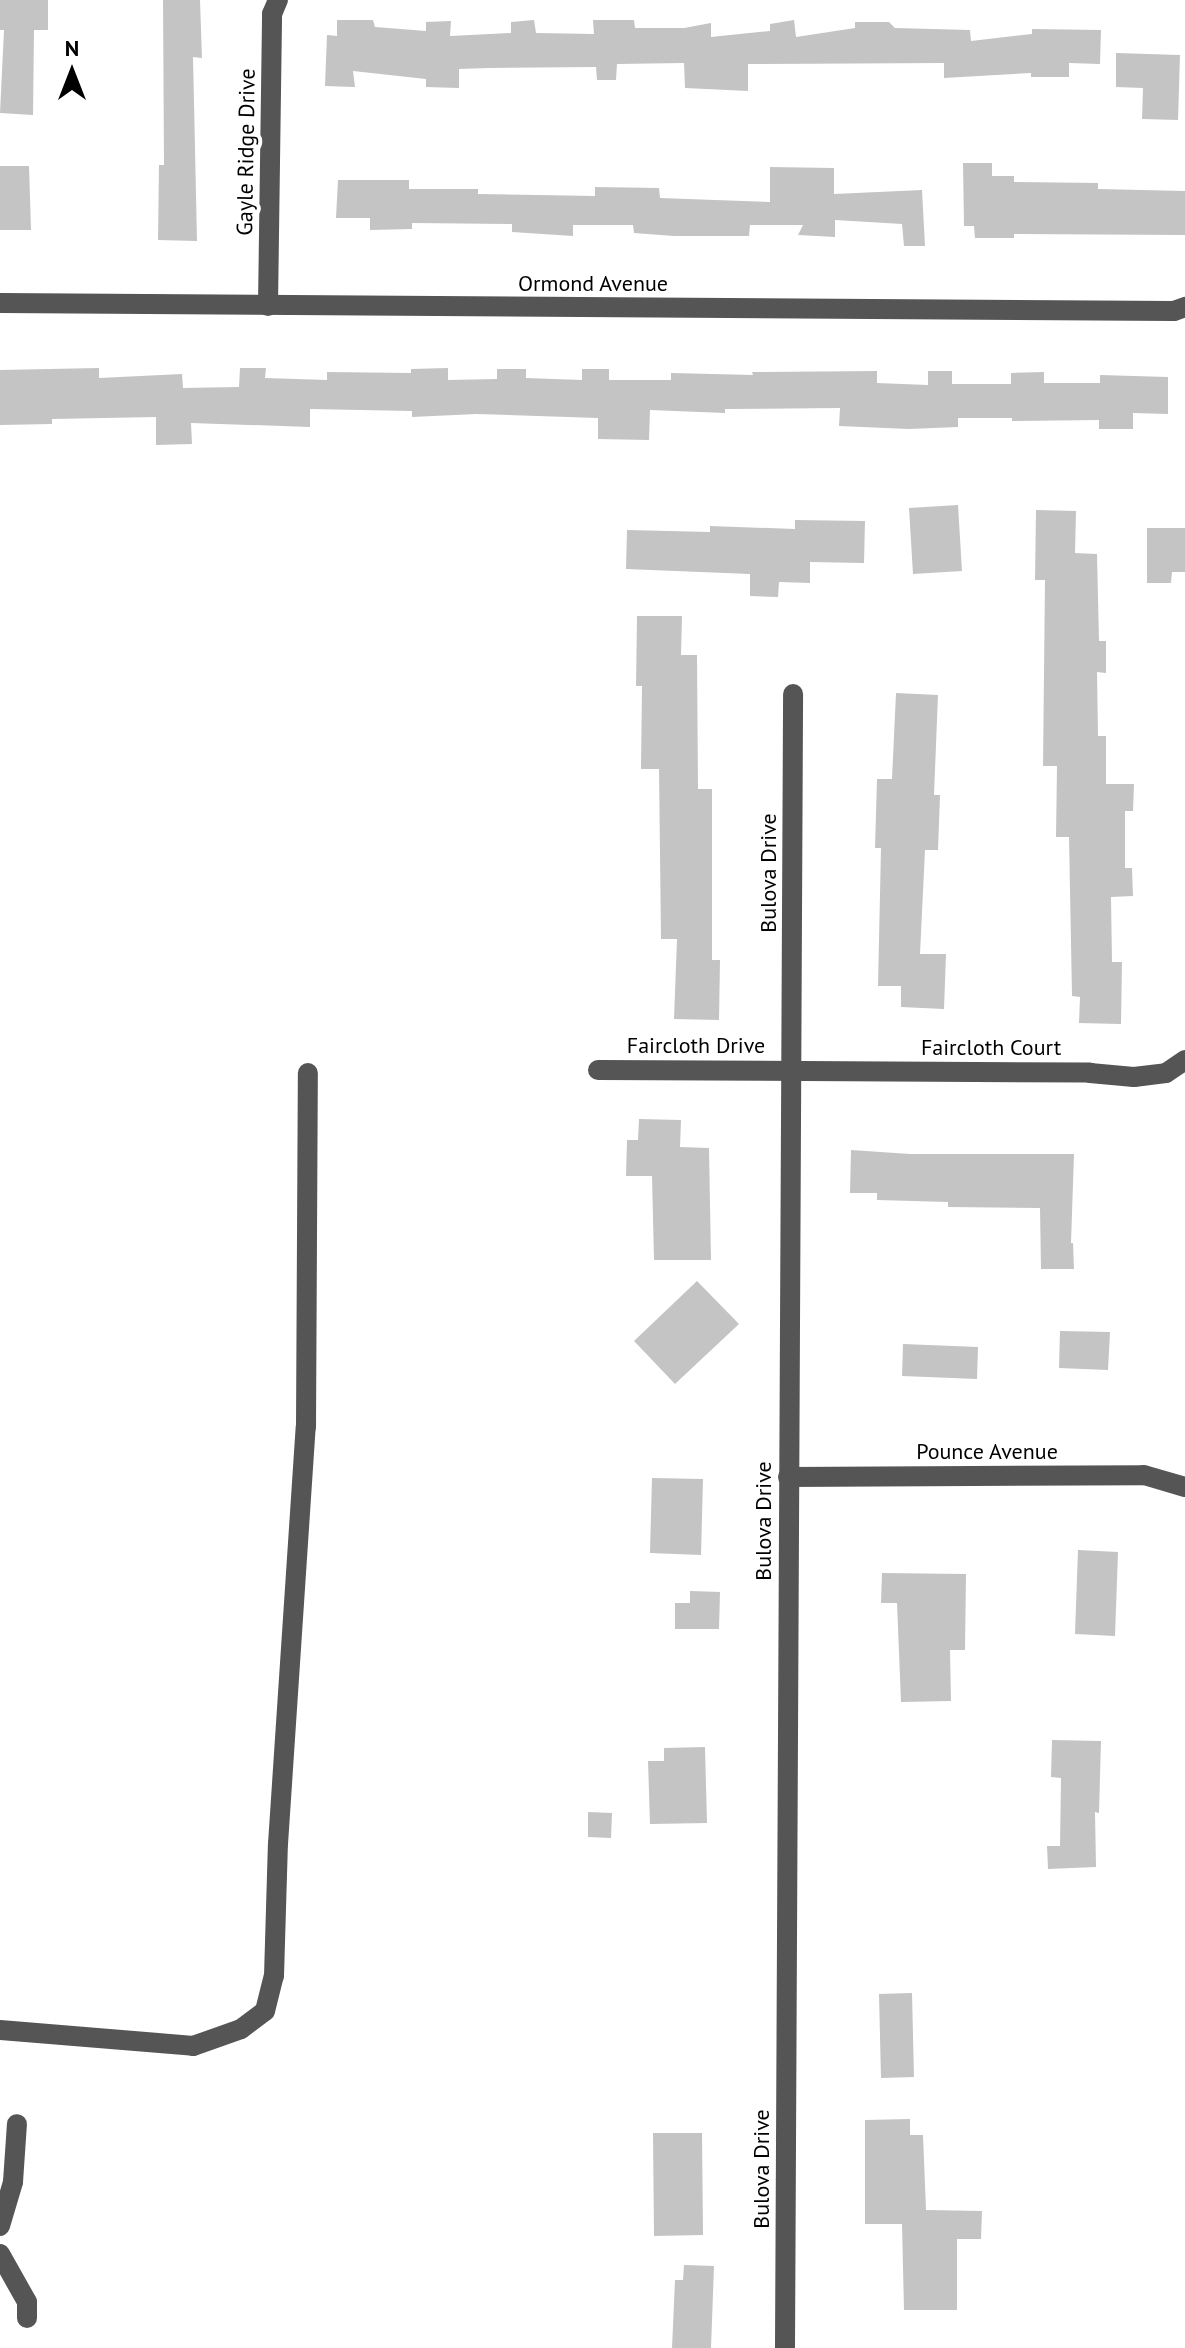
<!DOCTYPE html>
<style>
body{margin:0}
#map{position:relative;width:1185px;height:2348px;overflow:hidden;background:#fff;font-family:"PT Sans",sans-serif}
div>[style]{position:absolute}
.building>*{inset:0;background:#c4c4c4}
.minor>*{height:20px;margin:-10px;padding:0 10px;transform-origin:10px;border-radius:10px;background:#555}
span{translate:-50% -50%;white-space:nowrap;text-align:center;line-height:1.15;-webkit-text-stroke:8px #fff;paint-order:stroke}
.street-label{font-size:22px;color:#000}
.north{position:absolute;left:32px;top:32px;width:80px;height:80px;-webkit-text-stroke:6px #fff;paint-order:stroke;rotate:0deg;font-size:22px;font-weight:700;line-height:32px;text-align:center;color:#000}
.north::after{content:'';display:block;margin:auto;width:28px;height:36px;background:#000;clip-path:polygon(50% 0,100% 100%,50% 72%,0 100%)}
</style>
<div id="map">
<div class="building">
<i style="clip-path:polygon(0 0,48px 0,48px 30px,34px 30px,33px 115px,0 113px,4px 30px,0 30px)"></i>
<i style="clip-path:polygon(163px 0,200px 0,202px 58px,193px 57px,197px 241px,158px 240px,159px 165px,164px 165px)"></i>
<i style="clip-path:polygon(337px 20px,373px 20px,375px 27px,426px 31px,426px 22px,451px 21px,450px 36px,511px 33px,511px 22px,534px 20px,536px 33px,594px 34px,593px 20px,634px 20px,635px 28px,684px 28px,711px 23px,711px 37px,770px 31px,770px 24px,794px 20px,796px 37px,855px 28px,855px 22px,889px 22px,895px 28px,970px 30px,971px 41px,1032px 34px,1032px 29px,1101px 30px,1100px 64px,1069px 63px,1069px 77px,1031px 77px,1031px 73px,944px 78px,944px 63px,748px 64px,748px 91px,685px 88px,684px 63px,617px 64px,616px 80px,597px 80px,596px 67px,488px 68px,459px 69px,459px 88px,426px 87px,426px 79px,353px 71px,355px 87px,325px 86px,327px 35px,337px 36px)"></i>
<i style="clip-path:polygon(1116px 53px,1180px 55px,1178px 120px,1142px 119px,1143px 88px,1116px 87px)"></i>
<i style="clip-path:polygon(963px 163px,992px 163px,992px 176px,1014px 176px,1014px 182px,1098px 183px,1098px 189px,1185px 191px,1185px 235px,1014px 234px,1014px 238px,975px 238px,974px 226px,964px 226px)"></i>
<i style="clip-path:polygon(0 166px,29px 166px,31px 230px,0 230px)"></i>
<i style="clip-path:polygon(770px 167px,834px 168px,834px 194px,922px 190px,925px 246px,904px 246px,902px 224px,835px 220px,835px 237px,798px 235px,803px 225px,750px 225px,749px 236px,674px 236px,634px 233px,633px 225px,573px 225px,573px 236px,512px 232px,512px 224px,412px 223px,412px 229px,370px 230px,370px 218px,336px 218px,338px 180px,409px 180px,409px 189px,478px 189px,478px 194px,595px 196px,595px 187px,659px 188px,660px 198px,770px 202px)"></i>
<i style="clip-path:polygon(99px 368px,99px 378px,182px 374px,183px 388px,239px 387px,240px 368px,266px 368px,265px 378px,327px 380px,327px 372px,411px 373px,411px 369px,448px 368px,448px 380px,497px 379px,497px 369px,526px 369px,526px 378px,582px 380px,582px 369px,609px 369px,609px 380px,671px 380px,671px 373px,753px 375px,752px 372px,877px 371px,877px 383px,928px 385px,928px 371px,952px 371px,952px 384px,1011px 384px,1011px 373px,1044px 372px,1044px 383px,1100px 383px,1100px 375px,1168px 377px,1168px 414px,1133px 413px,1133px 429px,1099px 429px,1099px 420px,1012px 421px,1012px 418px,958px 418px,958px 427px,909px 429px,839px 426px,840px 408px,725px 409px,725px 413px,650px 410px,649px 440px,598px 439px,598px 418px,476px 414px,412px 417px,412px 411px,310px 409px,310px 427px,191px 423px,192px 444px,156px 445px,156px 417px,52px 419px,52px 424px,0 425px,0 370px)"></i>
<i style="clip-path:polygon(958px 505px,962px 571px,913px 574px,909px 508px)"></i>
<i style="clip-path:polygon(1036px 510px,1076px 511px,1075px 553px,1097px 554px,1099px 641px,1106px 641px,1106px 673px,1097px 672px,1098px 736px,1106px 736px,1106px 784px,1134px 784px,1133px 811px,1125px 811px,1125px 868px,1132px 868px,1133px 896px,1111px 897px,1112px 962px,1122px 962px,1121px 1024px,1079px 1023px,1080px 997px,1072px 996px,1069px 837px,1056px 837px,1057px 766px,1043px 766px,1045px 580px,1035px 580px)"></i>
<i style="clip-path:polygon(795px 520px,865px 521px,864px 563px,810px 562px,810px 583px,779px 582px,778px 597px,750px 596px,750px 574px,626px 569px,627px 530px,710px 532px,710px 526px,795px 529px)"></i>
<i style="clip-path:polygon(1147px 528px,1185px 528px,1185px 572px,1172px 572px,1171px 583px,1147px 583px)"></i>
<i style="clip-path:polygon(637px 616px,682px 616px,681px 655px,697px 655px,698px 789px,712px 789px,712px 960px,720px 960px,719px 1020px,674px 1019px,677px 939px,661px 939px,659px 769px,641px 769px,642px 686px,636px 686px)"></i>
<i style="clip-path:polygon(896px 693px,938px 695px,934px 795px,940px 795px,938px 850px,925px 850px,920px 954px,946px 954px,944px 1009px,901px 1007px,901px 986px,878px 986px,881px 848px,875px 848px,877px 779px,892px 779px)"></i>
<i style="clip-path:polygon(639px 1119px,681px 1120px,680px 1147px,709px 1148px,711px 1260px,654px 1260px,652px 1176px,626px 1176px,627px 1140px,638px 1140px)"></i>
<i style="clip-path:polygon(851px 1150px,910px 1154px,1074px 1154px,1071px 1243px,1073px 1243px,1074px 1269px,1041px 1269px,1040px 1208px,948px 1207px,948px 1202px,877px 1200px,877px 1193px,850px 1193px)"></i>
<i style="clip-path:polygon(697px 1281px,739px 1324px,675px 1384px,634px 1341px)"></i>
<i style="clip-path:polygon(1060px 1331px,1110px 1332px,1108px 1370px,1059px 1368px)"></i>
<i style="clip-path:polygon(903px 1344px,978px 1347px,977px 1379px,902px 1376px)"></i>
<i style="clip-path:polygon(652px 1478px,703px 1479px,701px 1555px,650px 1553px)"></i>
<i style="clip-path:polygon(1078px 1550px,1118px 1552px,1115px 1636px,1075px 1634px)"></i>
<i style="clip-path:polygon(882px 1573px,966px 1574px,965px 1650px,950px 1650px,951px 1701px,901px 1702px,897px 1603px,881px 1603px)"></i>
<i style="clip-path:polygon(690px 1591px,720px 1592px,719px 1629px,675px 1629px,675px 1603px,690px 1603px)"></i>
<i style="clip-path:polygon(1052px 1740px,1101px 1741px,1099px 1813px,1095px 1812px,1096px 1867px,1048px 1869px,1047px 1846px,1060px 1846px,1061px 1778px,1051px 1777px)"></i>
<i style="clip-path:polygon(705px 1747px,707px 1823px,650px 1824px,648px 1761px,664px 1761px,664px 1748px)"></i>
<i style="clip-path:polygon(588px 1812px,612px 1813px,611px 1838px,588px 1837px)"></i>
<i style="clip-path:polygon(912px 1993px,914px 2077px,881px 2078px,879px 1994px)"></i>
<i style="clip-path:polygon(910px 2119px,910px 2135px,923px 2135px,926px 2210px,982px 2211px,981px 2239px,957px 2239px,957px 2310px,904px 2310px,902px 2224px,865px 2224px,865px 2120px)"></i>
<i style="clip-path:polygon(653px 2133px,702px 2133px,703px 2235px,654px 2236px)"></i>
<i style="clip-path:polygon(684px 2265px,714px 2266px,711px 2348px,672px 2348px,675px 2280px,683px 2280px)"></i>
</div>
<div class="minor">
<i style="left:0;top:303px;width:1174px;rotate:0.39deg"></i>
<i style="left:1174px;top:311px;width:12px;rotate:-20deg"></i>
<i style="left:268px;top:306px;width:292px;rotate:-89.2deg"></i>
<i style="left:272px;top:14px;width:15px;rotate:-67deg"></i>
<i style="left:598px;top:1070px;width:492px;rotate:0.3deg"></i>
<i style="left:1090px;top:1073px;width:44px;rotate:5.2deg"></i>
<i style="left:1134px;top:1077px;width:32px;rotate:-7deg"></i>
<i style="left:1166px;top:1073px;width:23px;rotate:-34deg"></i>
<i style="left:788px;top:1477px;width:356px;rotate:-0.3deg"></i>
<i style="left:1144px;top:1475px;width:43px;rotate:16.3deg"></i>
<i style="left:0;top:2030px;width:194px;rotate:4.7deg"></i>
<i style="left:193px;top:2046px;width:51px;rotate:-19.5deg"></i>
<i style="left:241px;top:2029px;width:30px;rotate:-37deg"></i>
<i style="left:265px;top:2011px;width:36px;rotate:-76deg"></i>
<i style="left:274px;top:1976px;width:132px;rotate:-88.3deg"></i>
<i style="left:278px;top:1844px;width:418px;rotate:-86.2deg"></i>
<i style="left:306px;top:1427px;width:354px;rotate:-89.7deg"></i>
<i style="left:0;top:2226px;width:46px;rotate:-73.5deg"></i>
<i style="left:13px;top:2182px;width:58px;rotate:-86.1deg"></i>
<i style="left:0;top:2254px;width:55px;rotate:60.6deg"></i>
<i style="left:27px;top:2302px;width:16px;rotate:90deg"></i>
<i style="left:785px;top:2348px;width:1654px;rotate:-89.72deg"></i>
</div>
<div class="street-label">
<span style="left:246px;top:152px;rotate:-89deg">Gayle Ridge Drive</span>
<span style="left:593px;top:284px">Ormond Avenue</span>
<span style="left:769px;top:873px;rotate:-90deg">Bulova Drive</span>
<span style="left:696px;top:1046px">Faircloth Drive</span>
<span style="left:991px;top:1048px">Faircloth Court</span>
<span style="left:987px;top:1452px">Pounce Avenue</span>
<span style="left:764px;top:1521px;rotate:-90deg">Bulova Drive</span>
<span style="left:762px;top:2169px;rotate:-90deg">Bulova Drive</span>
</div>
<div class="north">N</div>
</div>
